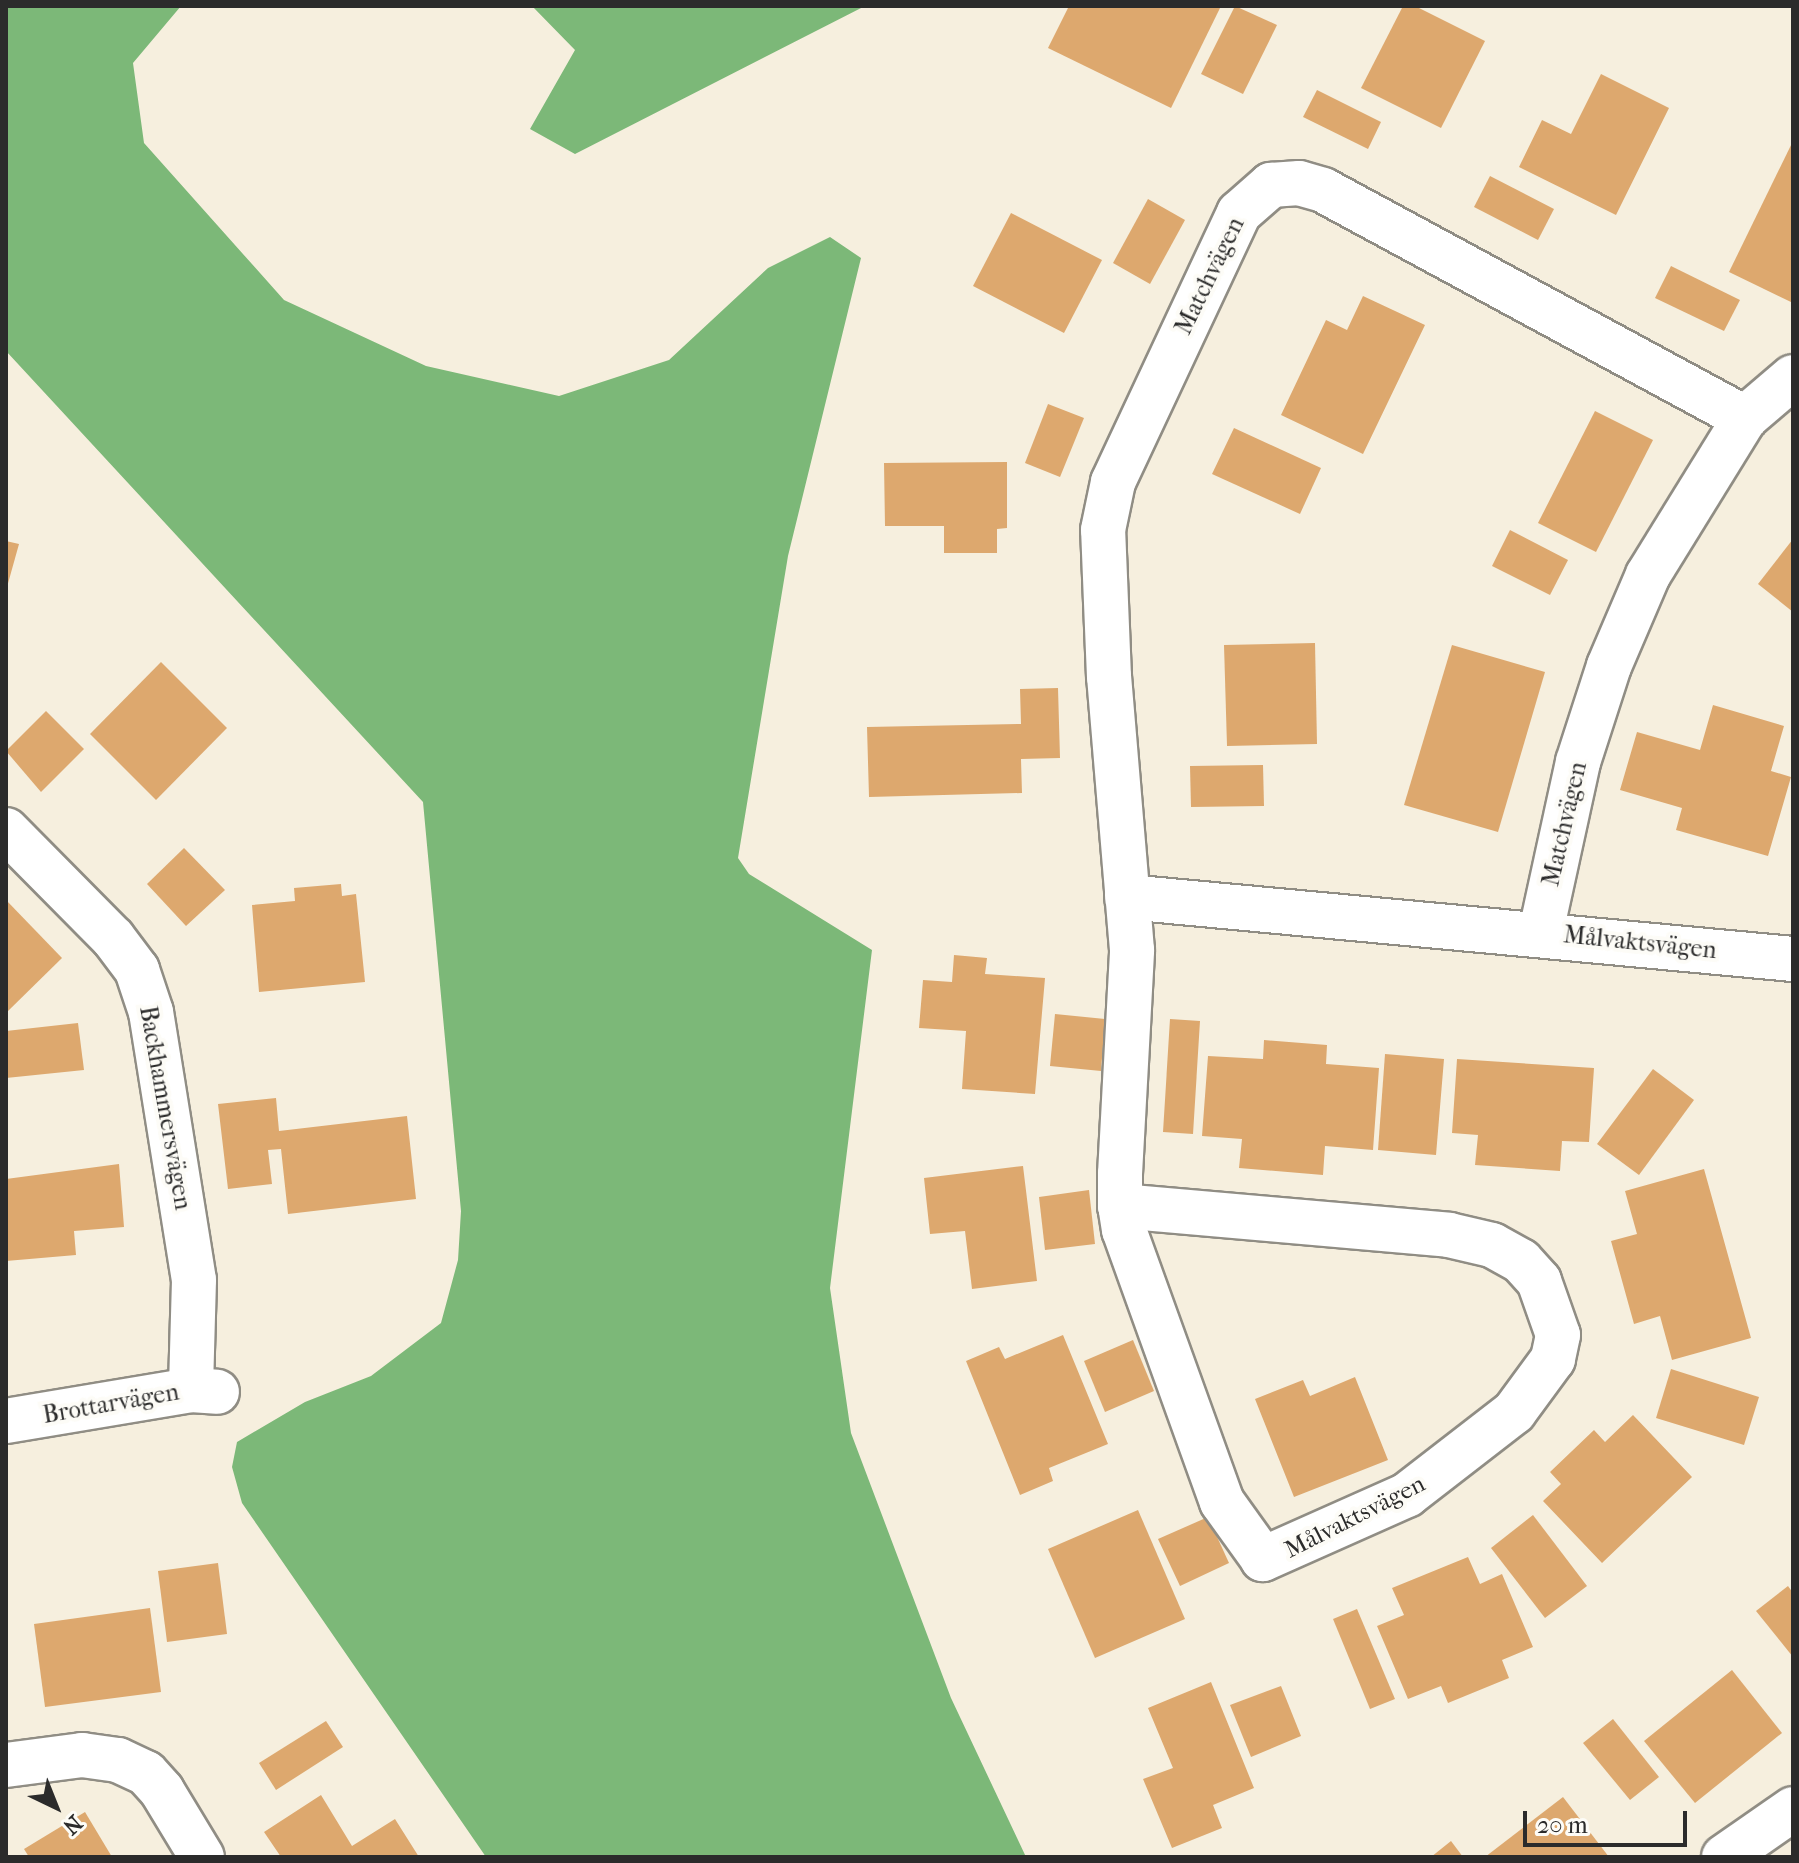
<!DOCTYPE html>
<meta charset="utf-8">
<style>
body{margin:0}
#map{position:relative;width:1799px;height:1863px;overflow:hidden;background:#f6efde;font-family:"IM FELL French Canon",serif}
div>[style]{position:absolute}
.forest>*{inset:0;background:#7cb878}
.building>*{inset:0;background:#dda86e}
.roads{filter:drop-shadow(2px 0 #908d84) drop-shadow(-2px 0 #908d84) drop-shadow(0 2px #908d84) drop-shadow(0 -2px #908d84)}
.minor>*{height:44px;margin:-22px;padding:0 22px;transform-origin:22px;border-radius:22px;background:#fff}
span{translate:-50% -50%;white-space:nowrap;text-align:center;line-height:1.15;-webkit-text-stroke:8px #fdfcf7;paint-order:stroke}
.street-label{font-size:24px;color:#2b2b2b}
.frame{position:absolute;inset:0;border:8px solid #2b2b2b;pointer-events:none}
.north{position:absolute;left:16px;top:1767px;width:80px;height:80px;-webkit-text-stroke:6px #fdfcf7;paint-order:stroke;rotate:137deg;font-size:22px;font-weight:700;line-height:32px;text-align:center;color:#2b2b2b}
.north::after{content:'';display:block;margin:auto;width:28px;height:36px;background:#2b2b2b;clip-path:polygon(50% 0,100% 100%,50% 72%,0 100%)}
.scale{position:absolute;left:1523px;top:1811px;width:164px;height:36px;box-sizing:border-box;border:4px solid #2b2b2b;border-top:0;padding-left:10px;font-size:24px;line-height:28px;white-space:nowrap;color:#2b2b2b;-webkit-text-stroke:6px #fdfcf7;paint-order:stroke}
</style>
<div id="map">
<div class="forest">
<i style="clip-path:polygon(6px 6px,181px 6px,133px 63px,144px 143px,284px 300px,426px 366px,559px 396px,669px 360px,768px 268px,830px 237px,861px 258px,788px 556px,738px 858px,749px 874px,872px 950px,830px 1288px,851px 1433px,951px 1698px,1026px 1857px,486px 1857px,242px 1503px,232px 1467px,237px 1442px,305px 1402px,371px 1376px,441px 1323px,458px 1260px,461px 1211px,423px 802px,6px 351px)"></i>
<i style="clip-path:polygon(532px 6px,865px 6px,575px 154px,530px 129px,575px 50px)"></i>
</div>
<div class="building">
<i style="clip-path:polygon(1069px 6px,1221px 6px,1171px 108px,1048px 48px)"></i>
<i style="clip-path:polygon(1235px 6px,1277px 25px,1243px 94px,1201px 74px)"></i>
<i style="clip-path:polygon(1403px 6px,1415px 6px,1485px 41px,1441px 128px,1361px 88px)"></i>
<i style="clip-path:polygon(1601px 74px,1669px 108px,1616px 215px,1519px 167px,1542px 120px,1571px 134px)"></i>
<i style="clip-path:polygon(1317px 90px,1381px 122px,1368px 149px,1303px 117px)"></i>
<i style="clip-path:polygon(1793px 141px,1793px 303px,1729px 272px)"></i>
<i style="clip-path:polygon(1490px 176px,1554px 209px,1538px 240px,1474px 207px)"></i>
<i style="clip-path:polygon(1148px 199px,1185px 220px,1150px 284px,1113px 263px)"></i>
<i style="clip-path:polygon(1011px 213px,1102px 260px,1064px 333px,973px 286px)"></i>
<i style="clip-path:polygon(1671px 266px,1740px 300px,1724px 331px,1655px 298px)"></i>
<i style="clip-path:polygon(1363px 296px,1425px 325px,1363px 454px,1281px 415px,1326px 320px,1347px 330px)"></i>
<i style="clip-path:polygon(1048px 404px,1084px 418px,1060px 477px,1025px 463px)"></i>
<i style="clip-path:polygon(1595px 411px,1653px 440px,1596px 552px,1538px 523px)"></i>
<i style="clip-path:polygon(1234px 428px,1321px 468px,1300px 514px,1212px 474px)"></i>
<i style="clip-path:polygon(1007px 462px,1007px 528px,997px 529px,997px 553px,944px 553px,944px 526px,885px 526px,884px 463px)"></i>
<i style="clip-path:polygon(1510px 530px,1568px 560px,1550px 595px,1492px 566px)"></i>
<i style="clip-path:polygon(1793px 539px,1793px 612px,1758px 584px)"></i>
<i style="clip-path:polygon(6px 541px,19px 544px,7px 587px,6px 587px)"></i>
<i style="clip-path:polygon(1315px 643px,1317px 744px,1227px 746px,1224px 645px)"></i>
<i style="clip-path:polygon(1452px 645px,1545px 672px,1498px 832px,1404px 805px)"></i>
<i style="clip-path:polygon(161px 662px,227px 728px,156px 800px,90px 734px)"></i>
<i style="clip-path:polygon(1058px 688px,1060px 758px,1021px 759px,1022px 793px,869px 797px,867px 727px,1021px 724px,1020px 689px)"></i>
<i style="clip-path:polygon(1713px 705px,1784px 726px,1771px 771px,1791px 777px,1768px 856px,1676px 830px,1682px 808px,1620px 790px,1637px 732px,1700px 750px)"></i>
<i style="clip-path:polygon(46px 711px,84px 749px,41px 792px,6px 751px)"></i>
<i style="clip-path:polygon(1263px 765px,1264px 806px,1191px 807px,1190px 766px)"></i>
<i style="clip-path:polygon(184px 848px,225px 890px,186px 926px,147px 884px)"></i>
<i style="clip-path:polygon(341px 884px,342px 896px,356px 894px,365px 982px,259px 992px,252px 905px,295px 901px,294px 888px)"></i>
<i style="clip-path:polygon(6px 900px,62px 958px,6px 1013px)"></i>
<i style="clip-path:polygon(954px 955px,987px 958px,985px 974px,1045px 978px,1035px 1094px,962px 1089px,966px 1031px,919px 1028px,923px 980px,952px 982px)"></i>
<i style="clip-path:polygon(1055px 1014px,1105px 1019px,1101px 1071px,1050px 1066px)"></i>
<i style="clip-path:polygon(1170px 1019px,1200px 1021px,1193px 1134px,1163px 1132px)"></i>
<i style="clip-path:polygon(78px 1023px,84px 1070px,6px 1078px,6px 1031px)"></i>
<i style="clip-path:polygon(1264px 1040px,1327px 1045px,1326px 1064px,1379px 1068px,1373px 1150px,1325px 1146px,1323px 1175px,1239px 1168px,1242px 1139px,1202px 1136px,1208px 1056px,1263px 1059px)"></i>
<i style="clip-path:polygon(1385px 1054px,1444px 1059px,1436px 1155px,1378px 1150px)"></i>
<i style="clip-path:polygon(1457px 1059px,1594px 1068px,1589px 1142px,1562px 1141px,1560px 1171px,1475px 1165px,1478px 1135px,1452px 1133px)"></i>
<i style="clip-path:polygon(1653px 1069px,1694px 1100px,1639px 1175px,1597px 1144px)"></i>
<i style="clip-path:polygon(276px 1098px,279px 1131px,407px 1116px,416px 1199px,288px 1214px,281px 1149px,268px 1150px,272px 1184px,228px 1189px,218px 1104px)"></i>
<i style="clip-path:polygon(119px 1164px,124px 1227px,74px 1231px,76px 1255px,6px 1261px,6px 1179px)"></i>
<i style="clip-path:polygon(1023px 1166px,1037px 1281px,972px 1289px,965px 1231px,930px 1234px,924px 1178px)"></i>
<i style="clip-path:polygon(1704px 1169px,1751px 1338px,1672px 1360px,1660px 1316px,1634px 1324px,1611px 1241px,1637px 1234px,1625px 1191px)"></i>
<i style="clip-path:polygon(1089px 1190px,1095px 1244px,1045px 1250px,1039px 1197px)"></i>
<i style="clip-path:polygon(1063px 1335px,1108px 1444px,1049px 1468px,1053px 1481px,1020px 1495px,966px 1361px,999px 1347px,1005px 1359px)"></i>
<i style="clip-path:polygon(1133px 1340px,1154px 1391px,1105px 1412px,1084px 1361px)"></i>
<i style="clip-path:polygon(1671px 1369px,1759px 1397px,1744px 1445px,1656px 1418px)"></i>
<i style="clip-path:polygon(1355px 1377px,1388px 1460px,1294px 1497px,1255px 1399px,1303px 1380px,1310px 1396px)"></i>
<i style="clip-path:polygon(1633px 1415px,1692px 1477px,1602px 1563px,1543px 1501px,1561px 1484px,1550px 1472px,1594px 1430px,1605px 1442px)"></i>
<i style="clip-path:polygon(1138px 1510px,1185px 1619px,1095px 1658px,1048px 1549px)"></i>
<i style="clip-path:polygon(1533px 1515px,1587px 1586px,1545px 1618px,1491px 1548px)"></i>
<i style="clip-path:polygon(1208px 1517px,1229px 1563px,1180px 1586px,1158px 1539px)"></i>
<i style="clip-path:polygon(1468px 1557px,1480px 1584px,1502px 1574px,1533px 1647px,1502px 1660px,1509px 1678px,1448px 1703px,1441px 1686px,1408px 1699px,1377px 1626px,1404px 1615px,1392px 1588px)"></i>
<i style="clip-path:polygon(218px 1563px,227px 1634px,167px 1642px,158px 1571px)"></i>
<i style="clip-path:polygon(1788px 1586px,1793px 1593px,1793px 1657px,1756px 1611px)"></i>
<i style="clip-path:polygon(150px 1608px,161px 1692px,45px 1707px,34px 1624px)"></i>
<i style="clip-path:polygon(1357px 1609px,1395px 1699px,1370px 1709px,1333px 1619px)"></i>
<i style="clip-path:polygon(1732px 1670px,1782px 1733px,1695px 1803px,1644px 1741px)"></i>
<i style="clip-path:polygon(1211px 1682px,1254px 1788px,1213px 1805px,1222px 1828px,1172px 1848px,1143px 1779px,1173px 1768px,1148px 1708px)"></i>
<i style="clip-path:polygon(1281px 1686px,1301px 1736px,1251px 1757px,1230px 1705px)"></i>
<i style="clip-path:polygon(1613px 1719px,1659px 1777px,1630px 1800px,1583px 1743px)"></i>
<i style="clip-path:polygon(326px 1721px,343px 1747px,276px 1790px,259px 1763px)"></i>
<i style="clip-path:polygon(321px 1795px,352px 1846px,395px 1819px,419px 1857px,281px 1857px,264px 1832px)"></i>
<i style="clip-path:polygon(1563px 1797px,1609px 1857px,1485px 1857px)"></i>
<i style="clip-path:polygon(85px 1812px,112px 1857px,29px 1857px,24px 1849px)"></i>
<i style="clip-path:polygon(1451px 1841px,1463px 1857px,1431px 1857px)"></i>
</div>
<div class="roads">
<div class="minor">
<i style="left:1745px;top:418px;width:63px;rotate:-40.5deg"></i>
<i style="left:6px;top:830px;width:152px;rotate:45.3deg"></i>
<i style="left:113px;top:938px;width:40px;rotate:53deg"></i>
<i style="left:137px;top:970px;width:44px;rotate:71.6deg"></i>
<i style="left:151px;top:1012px;width:271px;rotate:80.9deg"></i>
<i style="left:194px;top:1280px;width:110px;rotate:91.6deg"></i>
<i style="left:1127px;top:897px;width:669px;rotate:5.32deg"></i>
<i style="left:1120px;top:1206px;width:330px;rotate:5deg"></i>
<i style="left:1449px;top:1235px;width:44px;rotate:13.1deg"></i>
<i style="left:1492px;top:1245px;width:33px;rotate:29deg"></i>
<i style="left:1521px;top:1261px;width:27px;rotate:48deg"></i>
<i style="left:1539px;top:1281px;width:57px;rotate:70.6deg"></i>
<i style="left:1558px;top:1335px;width:25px;rotate:102deg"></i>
<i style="left:1553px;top:1359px;width:66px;rotate:126.3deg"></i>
<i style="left:1514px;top:1412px;width:135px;rotate:142.2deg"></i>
<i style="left:1407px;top:1495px;width:158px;rotate:156deg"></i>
<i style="left:1263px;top:1559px;width:70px;rotate:-125.7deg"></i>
<i style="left:1222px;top:1502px;width:289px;rotate:-109.8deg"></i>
<i style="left:1124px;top:1230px;width:24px;rotate:-99deg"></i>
<i style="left:1120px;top:1206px;width:32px;rotate:-90deg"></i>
<i style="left:1120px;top:1174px;width:224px;rotate:-86.9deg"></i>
<i style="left:1132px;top:950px;width:274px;rotate:-94.8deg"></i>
<i style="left:1109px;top:677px;width:147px;rotate:-92.3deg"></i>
<i style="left:1103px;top:530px;width:49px;rotate:-78.2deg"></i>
<i style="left:1113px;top:482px;width:297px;rotate:-64.9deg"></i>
<i style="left:1239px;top:213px;width:43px;rotate:-41.2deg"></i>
<i style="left:1271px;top:185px;width:28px;rotate:-4deg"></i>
<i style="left:1299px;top:183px;width:25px;rotate:16deg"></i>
<i style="left:1323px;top:190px;width:480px;rotate:28.4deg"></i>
<i style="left:1745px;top:418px;width:185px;rotate:121.7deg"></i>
<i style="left:1648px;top:575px;width:99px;rotate:113.2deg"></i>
<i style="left:1609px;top:666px;width:101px;rotate:107.9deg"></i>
<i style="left:1578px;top:762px;width:174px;rotate:102.3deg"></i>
<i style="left:6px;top:1421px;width:188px;rotate:-9.5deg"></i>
<i style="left:191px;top:1390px;width:26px;rotate:4deg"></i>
<i style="left:6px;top:1765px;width:77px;rotate:-7.5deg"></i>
<i style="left:82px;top:1755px;width:36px;rotate:8deg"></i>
<i style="left:118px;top:1760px;width:31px;rotate:25deg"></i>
<i style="left:146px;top:1773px;width:24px;rotate:48deg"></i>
<i style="left:162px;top:1791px;width:77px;rotate:58.8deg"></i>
<i style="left:1724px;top:1857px;width:84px;rotate:-34.8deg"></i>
</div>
</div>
<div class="street-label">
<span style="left:1210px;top:276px;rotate:-64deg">Matchvägen</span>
<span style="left:1565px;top:824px;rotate:-77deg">Matchvägen</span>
<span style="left:1640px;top:943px;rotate:6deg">Målvaktsvägen</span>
<span style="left:165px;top:1108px;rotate:80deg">Backhammersvägen</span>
<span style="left:111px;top:1404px;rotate:-10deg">Brottarvägen</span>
<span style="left:1355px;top:1517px;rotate:-27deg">Målvaktsvägen</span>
</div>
<div class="frame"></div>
<div class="north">N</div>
<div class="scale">20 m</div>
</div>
